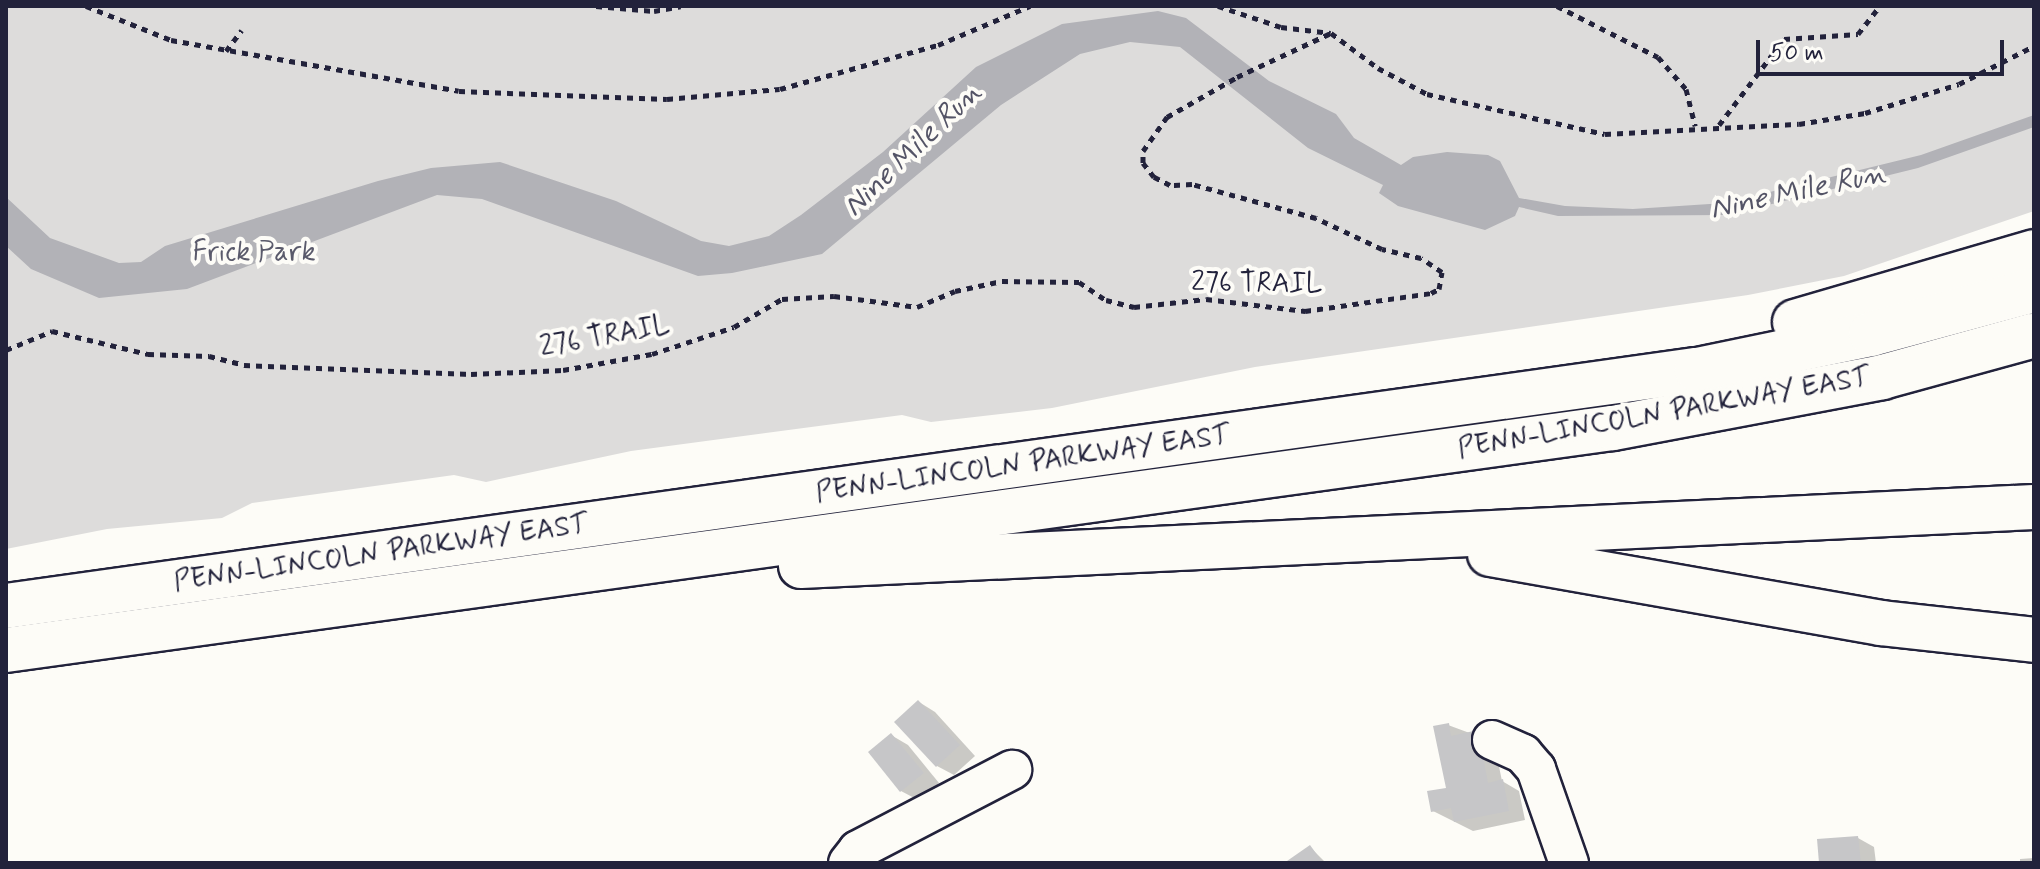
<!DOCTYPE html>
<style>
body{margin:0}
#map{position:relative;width:2040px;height:869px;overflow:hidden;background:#fdfcf7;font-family:Mynerve,sans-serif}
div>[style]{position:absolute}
.green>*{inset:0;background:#dddcdb}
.water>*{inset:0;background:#b2b2b7}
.shadow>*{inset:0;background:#0003}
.building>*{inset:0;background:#c6c6c8}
.path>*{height:5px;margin-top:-2.5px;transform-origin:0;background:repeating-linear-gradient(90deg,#22223b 0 6px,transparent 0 12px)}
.roads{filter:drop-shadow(2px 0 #22223b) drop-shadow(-2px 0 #22223b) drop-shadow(0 2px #22223b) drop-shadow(0 -2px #22223b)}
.minor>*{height:38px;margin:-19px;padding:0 19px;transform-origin:19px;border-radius:19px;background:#fdfcf7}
.motorway>*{height:44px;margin:-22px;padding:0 22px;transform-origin:22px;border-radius:22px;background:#fdfcf7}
span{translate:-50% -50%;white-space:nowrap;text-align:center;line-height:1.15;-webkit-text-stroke:8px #fdfcf7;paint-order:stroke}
.park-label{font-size:28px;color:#5a5a6b}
.street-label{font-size:28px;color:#22223b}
.water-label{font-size:30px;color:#545466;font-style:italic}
.frame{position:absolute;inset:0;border:8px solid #22223b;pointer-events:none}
.scale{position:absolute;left:1756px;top:40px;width:248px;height:36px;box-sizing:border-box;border:4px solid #22223b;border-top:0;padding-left:10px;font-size:24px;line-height:28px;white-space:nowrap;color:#22223b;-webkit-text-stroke:6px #fdfcf7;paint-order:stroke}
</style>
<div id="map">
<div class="green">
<i style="clip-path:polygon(6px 6px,2034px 6px,2034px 211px,1844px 276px,1748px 295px,1255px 367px,1052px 408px,931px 422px,902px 415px,631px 451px,486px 482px,454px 475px,252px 503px,222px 518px,107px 529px,6px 549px)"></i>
</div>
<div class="water">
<i style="clip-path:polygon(1158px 11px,1186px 18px,1269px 81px,1336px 114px,1354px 138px,1401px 165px,1413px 157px,1447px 152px,1488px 155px,1500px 161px,1519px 198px,1565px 206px,1633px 209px,1725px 203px,1921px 155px,2034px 115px,2034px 127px,1918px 168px,1727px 215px,1558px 216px,1519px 207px,1515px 216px,1485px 230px,1398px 206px,1379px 193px,1383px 185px,1308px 148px,1180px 47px,1130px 42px,1080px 54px,1001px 105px,822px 254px,732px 273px,698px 276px,482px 199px,437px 195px,187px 289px,99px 298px,31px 269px,6px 246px,6px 197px,50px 238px,119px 263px,141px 262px,165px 246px,378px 181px,431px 168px,500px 162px,616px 201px,701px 241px,729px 246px,769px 236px,801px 215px,883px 152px,976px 67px,1062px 24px)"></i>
</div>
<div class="shadow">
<i style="clip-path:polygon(919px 702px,935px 712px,975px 756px,954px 775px,937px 766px)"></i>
<i style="clip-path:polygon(1448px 725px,1494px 742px,1502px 781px,1519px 791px,1525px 820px,1473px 831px,1433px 811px,1448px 789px)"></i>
<i style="clip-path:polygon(891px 735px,908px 745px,939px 783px,918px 800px,901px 791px)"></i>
<i style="clip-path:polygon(1858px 838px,1874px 847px,1876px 863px,1821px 863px)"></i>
<i style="clip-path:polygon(1310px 847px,1326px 863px,1291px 863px)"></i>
<i style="clip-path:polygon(2034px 858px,2034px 863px,2020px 863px,2020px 859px)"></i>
</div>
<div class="building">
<i style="clip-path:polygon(918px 700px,960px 745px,936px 767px,894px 722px)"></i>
<i style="clip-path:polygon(1449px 723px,1451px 736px,1478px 730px,1488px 783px,1503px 779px,1509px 811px,1454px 822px,1451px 808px,1431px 812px,1427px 791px,1446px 788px,1433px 726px)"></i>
<i style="clip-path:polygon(891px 733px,924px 773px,900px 792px,868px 752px)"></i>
<i style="clip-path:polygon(1858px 836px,1861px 863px,1819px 863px,1817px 839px)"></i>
<i style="clip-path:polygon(1310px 845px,1323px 863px,1288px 863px,1287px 861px)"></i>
</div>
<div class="path">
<i style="left:86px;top:6px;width:92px;rotate:21.8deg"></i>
<i style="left:171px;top:40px;width:292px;rotate:10deg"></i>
<i style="left:459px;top:91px;width:208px;rotate:2.2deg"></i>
<i style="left:667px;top:99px;width:113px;rotate:-5.1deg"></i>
<i style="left:780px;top:89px;width:164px;rotate:-15.6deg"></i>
<i style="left:938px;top:45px;width:100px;rotate:-23deg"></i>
<i style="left:596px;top:6px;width:58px;rotate:4.9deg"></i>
<i style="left:654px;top:11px;width:27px;rotate:-10deg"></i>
<i style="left:1218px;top:6px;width:66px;rotate:18.4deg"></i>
<i style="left:1281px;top:27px;width:50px;rotate:6.8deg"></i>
<i style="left:1331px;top:33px;width:59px;rotate:36.7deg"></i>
<i style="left:1378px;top:68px;width:55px;rotate:28deg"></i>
<i style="left:1427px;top:94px;width:182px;rotate:12.7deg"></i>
<i style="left:1605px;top:134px;width:194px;rotate:-3deg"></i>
<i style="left:1799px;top:124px;width:67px;rotate:-9.5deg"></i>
<i style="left:1865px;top:113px;width:98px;rotate:-17.1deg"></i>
<i style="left:1959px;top:84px;width:84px;rotate:-26.9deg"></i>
<i style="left:1557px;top:6px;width:113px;rotate:26.8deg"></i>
<i style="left:1658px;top:57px;width:43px;rotate:48.8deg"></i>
<i style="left:1686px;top:89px;width:38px;rotate:76deg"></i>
<i style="left:226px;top:51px;width:26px;rotate:-53deg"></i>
<i style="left:1719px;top:125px;width:108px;rotate:-52.9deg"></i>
<i style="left:1784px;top:39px;width:74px;rotate:-3.9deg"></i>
<i style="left:1858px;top:34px;width:36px;rotate:-52deg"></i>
<i style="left:6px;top:350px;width:50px;rotate:-22.4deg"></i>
<i style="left:52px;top:331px;width:99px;rotate:13.5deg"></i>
<i style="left:148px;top:354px;width:61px;rotate:1.9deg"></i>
<i style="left:209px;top:356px;width:36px;rotate:14deg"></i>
<i style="left:244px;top:365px;width:227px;rotate:2.3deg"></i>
<i style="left:471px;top:374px;width:92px;rotate:-2.5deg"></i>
<i style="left:563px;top:370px;width:90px;rotate:-10.2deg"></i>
<i style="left:652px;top:354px;width:86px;rotate:-18.2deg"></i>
<i style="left:734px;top:327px;width:56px;rotate:-30.3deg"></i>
<i style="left:782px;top:299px;width:52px;rotate:-3.3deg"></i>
<i style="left:834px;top:296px;width:84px;rotate:7.5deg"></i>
<i style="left:917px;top:307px;width:41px;rotate:-22.8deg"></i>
<i style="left:955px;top:291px;width:48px;rotate:-12deg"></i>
<i style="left:1002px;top:281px;width:77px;rotate:0.7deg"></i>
<i style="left:1079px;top:282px;width:32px;rotate:34deg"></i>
<i style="left:1106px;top:300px;width:29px;rotate:14deg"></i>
<i style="left:1134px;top:307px;width:72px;rotate:-6.3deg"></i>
<i style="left:1206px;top:299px;width:100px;rotate:6.9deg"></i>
<i style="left:1305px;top:311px;width:127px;rotate:-8.1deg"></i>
<i style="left:1431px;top:293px;width:9px;rotate:-27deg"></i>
<i style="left:1439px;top:289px;width:17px;rotate:-80deg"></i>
<i style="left:1442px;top:272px;width:25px;rotate:-146deg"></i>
<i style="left:1421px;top:258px;width:40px;rotate:-167deg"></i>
<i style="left:1382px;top:249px;width:73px;rotate:-154.8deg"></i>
<i style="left:1316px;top:218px;width:129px;rotate:-164.7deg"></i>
<i style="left:1192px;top:184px;width:22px;rotate:177deg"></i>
<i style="left:1170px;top:185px;width:18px;rotate:-153deg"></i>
<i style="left:1154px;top:177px;width:18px;rotate:-128deg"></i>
<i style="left:1143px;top:163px;width:12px;rotate:-90deg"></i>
<i style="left:1143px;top:151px;width:42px;rotate:-54.8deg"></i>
<i style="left:1167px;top:117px;width:81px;rotate:-29.7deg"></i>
<i style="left:1237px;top:77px;width:104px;rotate:-25.1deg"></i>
</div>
<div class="roads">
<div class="minor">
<i style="left:1492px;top:740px;width:34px;rotate:24deg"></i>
<i style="left:1523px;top:754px;width:20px;rotate:49deg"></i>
<i style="left:1536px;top:769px;width:100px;rotate:70.7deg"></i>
<i style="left:848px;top:863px;width:16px;rotate:-52deg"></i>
<i style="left:858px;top:850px;width:174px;rotate:-27.5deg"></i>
</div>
<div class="motorway">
<i style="left:1795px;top:322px;width:249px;rotate:-16.3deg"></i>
<i style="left:1490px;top:554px;width:397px;rotate:10deg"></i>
<i style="left:1881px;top:623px;width:154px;rotate:6.3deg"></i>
<i style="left:801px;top:566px;width:1234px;rotate:-2.74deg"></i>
<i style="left:6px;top:606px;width:1707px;rotate:-7.95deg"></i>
<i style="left:1697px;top:370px;width:178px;rotate:-11.7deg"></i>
<i style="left:1871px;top:334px;width:169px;rotate:-15.1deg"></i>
<i style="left:6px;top:650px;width:1622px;rotate:-7.87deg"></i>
<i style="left:1613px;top:428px;width:274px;rotate:-10.7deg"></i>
<i style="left:1882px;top:377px;width:158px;rotate:-15.4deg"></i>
</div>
</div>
<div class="park-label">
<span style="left:254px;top:253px">Frick Park</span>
</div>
<div class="street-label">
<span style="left:1257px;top:284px;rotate:1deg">276 TRAIL</span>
<span style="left:605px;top:337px;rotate:-10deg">276 TRAIL</span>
<span style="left:1664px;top:414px;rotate:-10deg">PENN-LINCOLN PARKWAY EAST</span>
<span style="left:1023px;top:465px;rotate:-8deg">PENN-LINCOLN PARKWAY EAST</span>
<span style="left:381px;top:554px;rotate:-8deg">PENN-LINCOLN PARKWAY EAST</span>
</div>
<div class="water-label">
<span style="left:913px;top:150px;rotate:-44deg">Nine Mile Run</span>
<span style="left:1798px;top:192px;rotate:-12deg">Nine Mile Run</span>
</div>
<div class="frame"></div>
<div class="scale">50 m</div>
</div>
